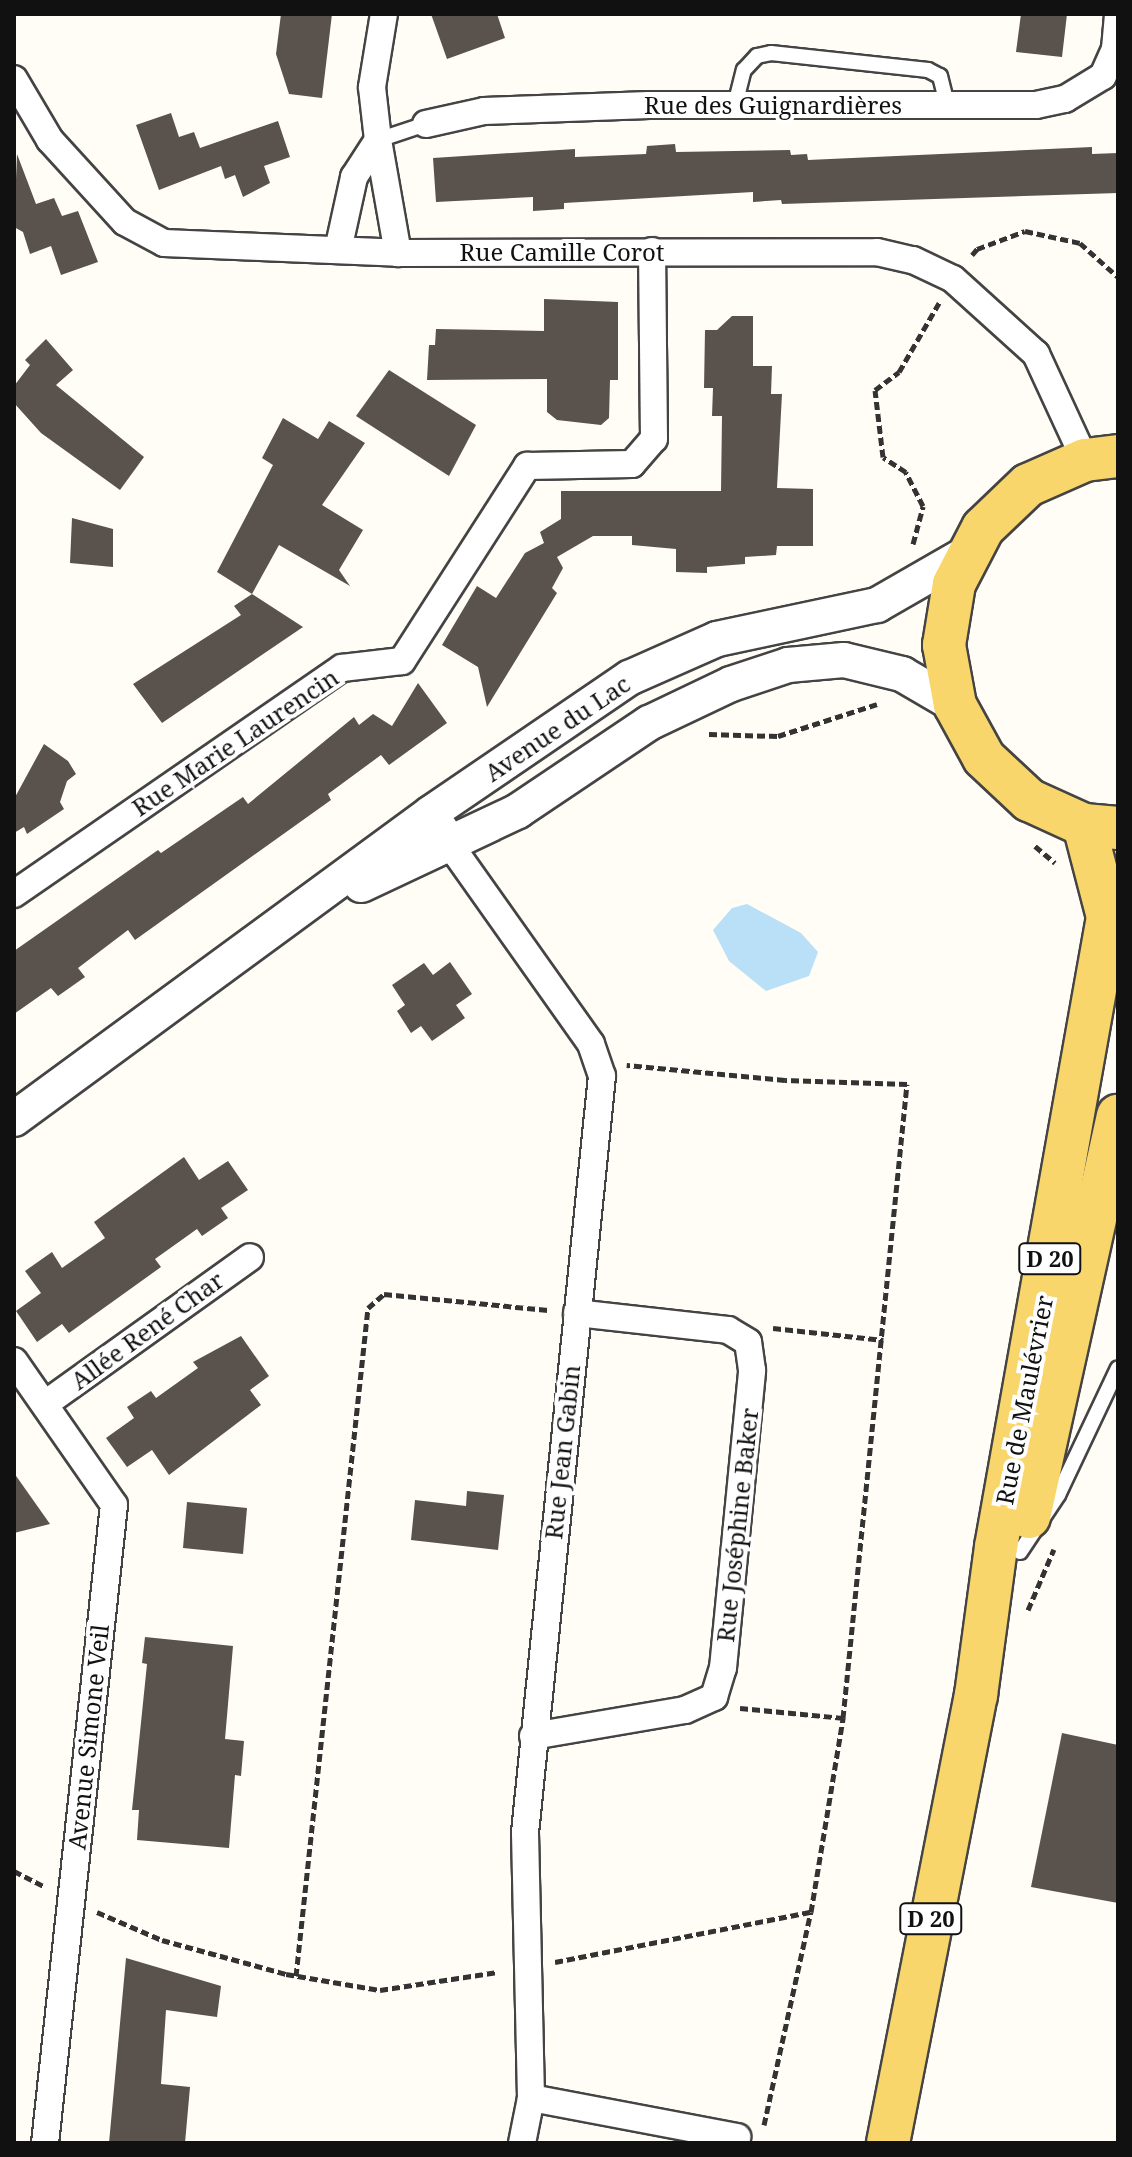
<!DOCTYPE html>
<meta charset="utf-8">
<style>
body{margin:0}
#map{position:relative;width:1132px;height:2157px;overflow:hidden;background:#fffdf5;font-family:"Noto Serif",serif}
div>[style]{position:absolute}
.water>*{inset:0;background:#b9e0f7}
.building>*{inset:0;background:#5a524d}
.path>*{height:5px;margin-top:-2.5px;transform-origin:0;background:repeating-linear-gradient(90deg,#333 0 8px,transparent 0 12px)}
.roads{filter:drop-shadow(2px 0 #444) drop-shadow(-2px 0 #444) drop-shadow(0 2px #444) drop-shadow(0 -2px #444)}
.service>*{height:14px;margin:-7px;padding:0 7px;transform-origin:7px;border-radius:7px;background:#fff}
.minor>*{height:26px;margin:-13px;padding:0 13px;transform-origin:13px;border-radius:13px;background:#fff}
.tertiary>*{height:34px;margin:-17px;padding:0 17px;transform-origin:17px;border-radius:17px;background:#fff}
.primary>*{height:42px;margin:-21px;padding:0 21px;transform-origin:21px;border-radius:21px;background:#f9d66b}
span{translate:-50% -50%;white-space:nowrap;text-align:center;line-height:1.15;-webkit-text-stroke:8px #fff;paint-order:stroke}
.shield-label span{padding:2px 6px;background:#fff;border:2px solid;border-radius:6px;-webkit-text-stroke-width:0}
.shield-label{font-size:22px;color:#111;font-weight:700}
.street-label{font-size:24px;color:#111}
.frame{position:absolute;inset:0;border:16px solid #111;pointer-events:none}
</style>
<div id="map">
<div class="water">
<i style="clip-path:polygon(747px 904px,801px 933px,818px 952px,809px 976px,766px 991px,729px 961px,713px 930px,732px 908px)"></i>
</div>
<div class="building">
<i style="clip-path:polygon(281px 14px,332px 14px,322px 98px,289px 94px,276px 54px)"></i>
<i style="clip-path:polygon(431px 14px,497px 14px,505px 38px,447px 59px)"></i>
<i style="clip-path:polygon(1021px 14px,1067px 14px,1062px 57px,1016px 52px)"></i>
<i style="clip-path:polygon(171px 113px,179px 137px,194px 132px,200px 148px,278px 121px,290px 157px,264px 166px,270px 183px,243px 197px,235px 175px,225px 179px,221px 166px,159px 190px,136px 125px)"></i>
<i style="clip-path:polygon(675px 144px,676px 152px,790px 150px,791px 155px,807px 154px,808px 160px,1092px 147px,1092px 154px,1118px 153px,1118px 193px,782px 204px,781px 200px,753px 202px,753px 192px,564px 203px,564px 209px,533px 211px,533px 197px,436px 202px,433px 158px,575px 149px,575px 157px,646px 154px,647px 146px)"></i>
<i style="clip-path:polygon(17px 154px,36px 204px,54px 198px,62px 216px,78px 211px,98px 262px,61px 275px,51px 246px,30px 254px,23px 232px,14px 227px)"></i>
<i style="clip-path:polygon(544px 299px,618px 302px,618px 380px,610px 380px,609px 418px,601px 425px,557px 420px,547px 412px,547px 379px,427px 380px,429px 345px,435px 345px,436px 329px,544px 331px)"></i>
<i style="clip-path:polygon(732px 316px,753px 316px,753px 366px,772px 366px,771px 394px,782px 394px,777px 488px,813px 489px,813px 546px,777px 546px,776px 555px,745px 557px,745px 564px,707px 567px,707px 573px,676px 572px,676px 549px,632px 545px,632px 536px,593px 536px,557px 557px,563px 568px,552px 588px,557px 593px,487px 707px,478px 667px,442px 645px,477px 586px,496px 598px,525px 553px,544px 543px,540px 532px,561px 519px,561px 491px,721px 491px,722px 416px,712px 416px,713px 388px,704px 388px,705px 330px,717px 330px)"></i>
<i style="clip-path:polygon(46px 339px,73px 370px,56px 385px,144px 457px,120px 490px,41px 433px,14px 403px,14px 386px,30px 365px,25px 360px)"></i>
<i style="clip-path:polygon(389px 370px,476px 425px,449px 476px,356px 416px)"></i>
<i style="clip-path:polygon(283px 418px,318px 439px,329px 421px,365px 443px,322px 505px,363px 530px,339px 570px,350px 586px,279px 545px,252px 594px,303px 627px,162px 723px,133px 684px,241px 615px,234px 606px,252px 594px,217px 572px,273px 465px,262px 458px)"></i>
<i style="clip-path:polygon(72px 518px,113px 529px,113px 567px,70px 563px)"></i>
<i style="clip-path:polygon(418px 683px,447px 723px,389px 765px,381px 755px,328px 794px,331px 800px,135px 940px,128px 930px,78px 968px,85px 977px,58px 996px,51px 988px,14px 1014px,14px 951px,158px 850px,161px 853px,243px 797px,248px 804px,354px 717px,359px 725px,373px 714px,392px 726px)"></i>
<i style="clip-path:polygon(44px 744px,68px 761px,76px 774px,67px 781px,60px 802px,64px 809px,27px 834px,24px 827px,14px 833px,14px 799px)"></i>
<i style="clip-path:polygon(450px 962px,472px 994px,456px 1005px,465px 1018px,432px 1041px,421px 1026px,411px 1033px,397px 1011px,405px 1005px,392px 985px,424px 963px,433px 975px)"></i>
<i style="clip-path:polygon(184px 1157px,199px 1180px,228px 1161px,248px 1190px,221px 1208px,228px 1218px,202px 1236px,197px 1229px,155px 1259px,161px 1267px,69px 1333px,62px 1324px,37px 1342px,16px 1311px,41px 1293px,25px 1271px,52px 1252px,62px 1268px,105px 1238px,94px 1222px)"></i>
<i style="clip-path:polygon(241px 1336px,269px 1376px,250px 1390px,261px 1405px,169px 1475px,152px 1450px,127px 1467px,106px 1438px,134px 1418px,127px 1407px,151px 1391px,156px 1398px,198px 1368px,193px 1362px)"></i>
<i style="clip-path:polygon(14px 1473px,50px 1524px,14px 1533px)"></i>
<i style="clip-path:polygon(467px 1491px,504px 1495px,498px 1550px,411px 1540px,415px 1500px,466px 1506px)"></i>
<i style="clip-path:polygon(187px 1502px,247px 1508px,243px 1554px,183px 1548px)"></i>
<i style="clip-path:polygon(145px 1637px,233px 1646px,225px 1739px,244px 1741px,241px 1776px,235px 1775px,229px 1848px,137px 1840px,139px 1810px,132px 1810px,147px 1664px,142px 1663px)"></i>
<i style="clip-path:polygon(1062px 1733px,1118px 1745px,1118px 1903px,1031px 1887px)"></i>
<i style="clip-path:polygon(126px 1958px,221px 1986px,217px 2017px,166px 2010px,161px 2084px,190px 2087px,185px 2143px,109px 2143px)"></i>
</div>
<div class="path">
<i style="left:972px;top:255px;width:8px;rotate:-50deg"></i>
<i style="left:977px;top:249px;width:51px;rotate:-20.6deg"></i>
<i style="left:1025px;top:231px;width:56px;rotate:12.3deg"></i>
<i style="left:1080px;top:243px;width:51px;rotate:41.8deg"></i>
<i style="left:913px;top:544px;width:39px;rotate:-75deg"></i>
<i style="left:923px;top:506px;width:38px;rotate:-117deg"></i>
<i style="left:906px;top:472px;width:27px;rotate:-147deg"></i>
<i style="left:883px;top:457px;width:67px;rotate:-96.8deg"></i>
<i style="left:875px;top:390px;width:30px;rotate:-37deg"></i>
<i style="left:899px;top:372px;width:80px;rotate:-59.9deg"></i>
<i style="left:709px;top:734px;width:69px;rotate:1.7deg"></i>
<i style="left:778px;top:736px;width:104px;rotate:-17.9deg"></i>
<i style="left:1035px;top:846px;width:26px;rotate:40deg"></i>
<i style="left:773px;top:1328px;width:111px;rotate:6.2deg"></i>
<i style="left:1028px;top:1610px;width:66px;rotate:-66.9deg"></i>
<i style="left:740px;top:1708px;width:103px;rotate:5.5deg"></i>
<i style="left:14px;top:1871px;width:35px;rotate:27deg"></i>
<i style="left:97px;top:1912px;width:71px;rotate:23.3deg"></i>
<i style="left:162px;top:1940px;width:129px;rotate:15.3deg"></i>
<i style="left:286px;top:1974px;width:95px;rotate:9.7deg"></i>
<i style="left:380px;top:1990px;width:119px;rotate:-8.7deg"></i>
<i style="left:555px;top:1962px;width:261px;rotate:-11.1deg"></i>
<i style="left:811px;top:1912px;width:197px;rotate:-80.6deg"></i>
<i style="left:843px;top:1718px;width:637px;rotate:-84.24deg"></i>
<i style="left:907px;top:1084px;width:122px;rotate:-178.1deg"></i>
<i style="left:785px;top:1080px;width:159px;rotate:-174.6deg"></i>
<i style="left:296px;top:1976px;width:672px;rotate:-83.85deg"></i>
<i style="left:368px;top:1308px;width:21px;rotate:-41deg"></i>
<i style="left:384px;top:1294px;width:165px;rotate:5.6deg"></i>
<i style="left:764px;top:2125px;width:218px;rotate:-77.6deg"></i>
</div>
<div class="roads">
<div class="service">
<i style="left:735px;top:105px;width:36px;rotate:-76deg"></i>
<i style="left:744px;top:70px;width:19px;rotate:-47deg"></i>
<i style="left:757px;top:56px;width:14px;rotate:-12deg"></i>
<i style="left:771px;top:53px;width:158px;rotate:6.2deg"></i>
<i style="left:928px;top:70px;width:13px;rotate:27deg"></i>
<i style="left:940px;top:76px;width:30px;rotate:76deg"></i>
<i style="left:378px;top:140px;width:51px;rotate:-18.4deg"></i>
<i style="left:1020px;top:1552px;width:69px;rotate:-56.3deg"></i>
<i style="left:1058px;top:1495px;width:140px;rotate:-64.7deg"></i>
</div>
<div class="minor">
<i style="left:14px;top:79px;width:71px;rotate:59.5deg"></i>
<i style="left:50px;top:140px;width:111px;rotate:47.6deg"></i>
<i style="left:125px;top:222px;width:44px;rotate:28.3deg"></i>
<i style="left:164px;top:243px;width:234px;rotate:2.4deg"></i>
<i style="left:398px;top:253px;width:479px;rotate:-0.1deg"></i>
<i style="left:877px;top:252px;width:37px;rotate:13deg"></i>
<i style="left:913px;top:260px;width:44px;rotate:25.4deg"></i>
<i style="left:953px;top:279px;width:112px;rotate:42.1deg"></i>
<i style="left:1036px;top:354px;width:117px;rotate:65.2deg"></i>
<i style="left:426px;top:124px;width:59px;rotate:-12.6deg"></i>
<i style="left:484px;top:111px;width:165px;rotate:-2.1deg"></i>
<i style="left:649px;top:105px;width:387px"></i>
<i style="left:1036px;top:105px;width:30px;rotate:-12deg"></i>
<i style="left:1065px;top:99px;width:44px;rotate:-31.2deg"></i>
<i style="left:1103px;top:76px;width:30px;rotate:-66deg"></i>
<i style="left:1115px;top:49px;width:32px;rotate:-85deg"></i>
<i style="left:378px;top:140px;width:53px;rotate:-96.5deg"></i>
<i style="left:372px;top:87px;width:74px;rotate:-80.7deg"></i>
<i style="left:338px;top:250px;width:75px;rotate:-77.6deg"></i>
<i style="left:354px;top:177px;width:44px;rotate:-57deg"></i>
<i style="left:378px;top:140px;width:115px;rotate:80deg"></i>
<i style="left:444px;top:827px;width:32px;rotate:64deg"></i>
<i style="left:458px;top:856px;width:230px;rotate:54.7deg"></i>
<i style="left:591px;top:1044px;width:34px;rotate:71deg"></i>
<i style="left:602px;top:1076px;width:761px;rotate:95.81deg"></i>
<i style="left:525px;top:1833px;width:265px;rotate:88.7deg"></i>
<i style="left:531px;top:2098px;width:46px;rotate:101.3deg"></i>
<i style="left:14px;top:894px;width:398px;rotate:-34.6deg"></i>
<i style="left:342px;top:668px;width:60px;rotate:-6.7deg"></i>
<i style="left:402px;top:661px;width:232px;rotate:-57.3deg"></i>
<i style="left:527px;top:466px;width:105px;rotate:-1.1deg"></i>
<i style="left:632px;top:464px;width:33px;rotate:-49deg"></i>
<i style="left:654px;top:439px;width:188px;rotate:-90.6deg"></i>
<i style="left:14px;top:1361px;width:175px;rotate:55.2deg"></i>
<i style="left:114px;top:1505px;width:642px;rotate:96.17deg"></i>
<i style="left:45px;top:1404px;width:252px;rotate:-35.6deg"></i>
<i style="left:533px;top:1736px;width:154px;rotate:-9.7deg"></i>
<i style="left:685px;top:1710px;width:32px;rotate:-24deg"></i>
<i style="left:714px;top:1697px;width:30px;rotate:-73deg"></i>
<i style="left:723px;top:1668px;width:299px;rotate:-84.4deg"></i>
<i style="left:752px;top:1370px;width:28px;rotate:-98deg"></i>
<i style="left:748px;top:1342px;width:23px;rotate:-149deg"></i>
<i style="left:728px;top:1330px;width:152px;rotate:-173.6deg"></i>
<i style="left:531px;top:2098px;width:210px;rotate:10.7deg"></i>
</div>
<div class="tertiary">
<i style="left:361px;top:885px;width:174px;rotate:-25.2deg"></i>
<i style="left:518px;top:811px;width:158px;rotate:-33.9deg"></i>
<i style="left:649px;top:723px;width:91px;rotate:-25.4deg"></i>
<i style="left:731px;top:684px;width:60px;rotate:-18.4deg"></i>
<i style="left:788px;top:665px;width:56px;rotate:-5.1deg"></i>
<i style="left:844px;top:660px;width:60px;rotate:13.6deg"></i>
<i style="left:902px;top:674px;width:61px;rotate:30.3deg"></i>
<i style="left:14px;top:1119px;width:517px;rotate:-36.27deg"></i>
<i style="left:431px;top:813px;width:240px;rotate:-34.3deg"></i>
<i style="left:629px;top:678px;width:96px;rotate:-23.9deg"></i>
<i style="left:717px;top:639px;width:164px;rotate:-12deg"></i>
<i style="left:877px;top:605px;width:108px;rotate:-29.9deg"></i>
</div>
<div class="primary">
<i style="left:1118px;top:456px;width:33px;rotate:173deg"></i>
<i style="left:1085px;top:460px;width:62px;rotate:156.3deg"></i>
<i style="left:1028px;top:485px;width:62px;rotate:136.3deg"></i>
<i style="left:983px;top:528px;width:63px;rotate:117.4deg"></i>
<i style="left:954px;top:584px;width:62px;rotate:99.3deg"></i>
<i style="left:944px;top:645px;width:61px;rotate:79.6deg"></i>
<i style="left:955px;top:705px;width:60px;rotate:61.3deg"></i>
<i style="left:984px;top:758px;width:62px;rotate:43deg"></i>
<i style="left:1029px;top:800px;width:60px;rotate:24.4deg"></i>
<i style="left:1084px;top:825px;width:34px;rotate:5deg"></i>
<i style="left:1029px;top:1517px;width:411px;rotate:-77.5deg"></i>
<i style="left:888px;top:2143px;width:457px;rotate:-78.9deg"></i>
<i style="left:976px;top:1695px;width:149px;rotate:-82.3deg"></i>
<i style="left:996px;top:1547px;width:640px;rotate:-79.92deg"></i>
<i style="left:1108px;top:917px;width:95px;rotate:-104.6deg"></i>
</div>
</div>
<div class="shield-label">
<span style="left:1050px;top:1259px">D 20</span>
<span style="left:931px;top:1919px">D 20</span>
</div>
<div class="street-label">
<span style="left:773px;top:105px">Rue des Guignardières</span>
<span style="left:562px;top:252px">Rue Camille Corot</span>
<span style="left:557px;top:728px;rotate:-34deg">Avenue du Lac</span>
<span style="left:235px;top:742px;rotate:-34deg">Rue Marie Laurencin</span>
<span style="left:147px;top:1330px;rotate:-36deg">Allée René Char</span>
<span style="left:1024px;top:1400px;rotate:-79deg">Rue de Maulévrier</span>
<span style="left:562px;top:1452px;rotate:-84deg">Rue Jean Gabin</span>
<span style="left:737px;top:1525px;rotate:-84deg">Rue Joséphine Baker</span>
<span style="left:88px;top:1737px;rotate:-84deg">Avenue Simone Veil</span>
</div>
<div class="frame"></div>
</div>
